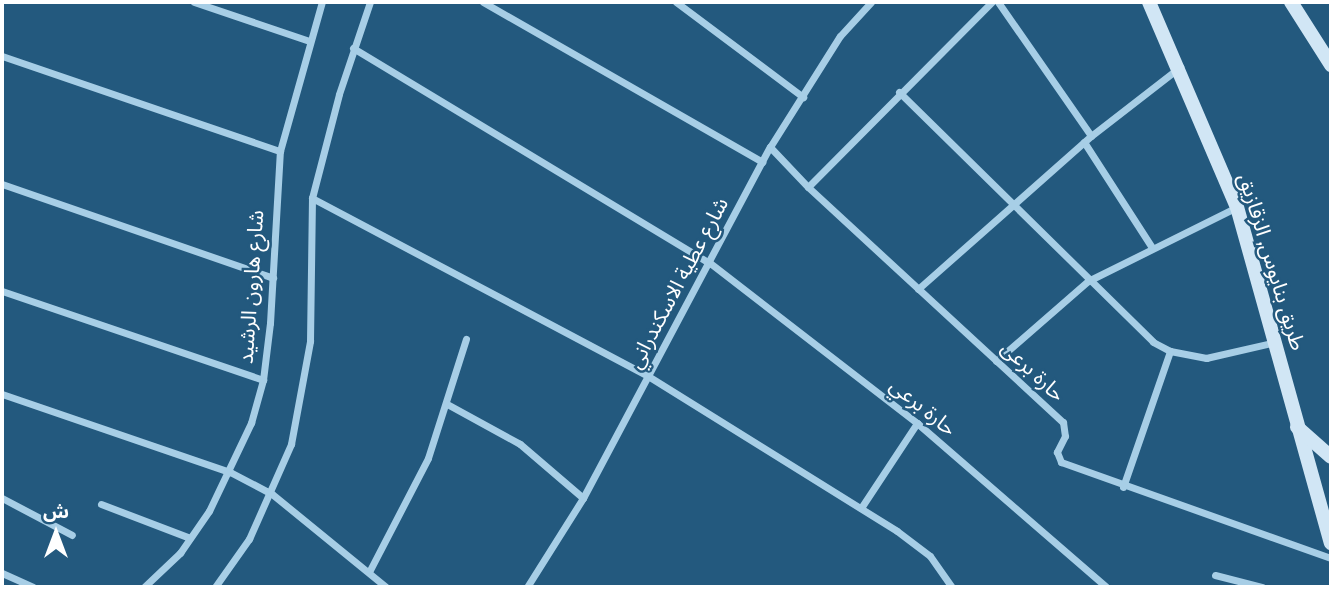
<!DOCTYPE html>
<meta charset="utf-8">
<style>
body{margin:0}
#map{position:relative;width:1333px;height:589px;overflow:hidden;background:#23597e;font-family:"Fira Sans Condensed","Noto Sans Arabic",sans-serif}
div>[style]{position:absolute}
.minor>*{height:7px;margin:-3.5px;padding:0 3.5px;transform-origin:3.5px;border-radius:3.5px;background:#a7cee6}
.secondary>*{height:14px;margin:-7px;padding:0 7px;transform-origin:7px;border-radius:7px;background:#d1e6f5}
span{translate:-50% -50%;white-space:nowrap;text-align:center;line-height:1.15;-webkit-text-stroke:5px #23597e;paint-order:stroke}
.street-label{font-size:21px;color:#fff}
.frame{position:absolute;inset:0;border:4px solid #fff;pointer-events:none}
.north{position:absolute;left:21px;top:498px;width:70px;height:70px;-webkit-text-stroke:5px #23597e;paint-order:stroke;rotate:0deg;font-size:19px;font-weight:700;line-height:28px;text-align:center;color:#fff}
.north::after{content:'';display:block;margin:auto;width:24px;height:32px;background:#fff;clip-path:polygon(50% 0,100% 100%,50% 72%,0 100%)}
</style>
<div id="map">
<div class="minor">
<i style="left:194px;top:2px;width:121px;rotate:18.7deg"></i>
<i style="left:483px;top:2px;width:322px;rotate:29.8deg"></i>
<i style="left:676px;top:2px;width:159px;rotate:36.8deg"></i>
<i style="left:998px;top:2px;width:163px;rotate:55.2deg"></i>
<i style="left:353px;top:48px;width:417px;rotate:31.1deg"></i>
<i style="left:710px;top:263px;width:262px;rotate:37.7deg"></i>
<i style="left:917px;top:423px;width:250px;rotate:40.9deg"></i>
<i style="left:2px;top:56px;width:294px;rotate:18.9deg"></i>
<i style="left:899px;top:92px;width:356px;rotate:44.5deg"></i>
<i style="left:1153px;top:342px;width:19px;rotate:28deg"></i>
<i style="left:1170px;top:351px;width:37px;rotate:11deg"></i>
<i style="left:1206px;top:358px;width:72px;rotate:-12.9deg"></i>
<i style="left:1084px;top:142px;width:124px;rotate:57.2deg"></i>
<i style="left:770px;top:147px;width:55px;rotate:46.5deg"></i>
<i style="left:808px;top:187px;width:347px;rotate:42.7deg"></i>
<i style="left:1063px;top:422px;width:14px;rotate:82deg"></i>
<i style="left:1065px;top:436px;width:18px;rotate:117deg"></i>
<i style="left:1057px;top:452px;width:11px;rotate:68deg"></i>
<i style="left:1061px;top:462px;width:287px;rotate:19.6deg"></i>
<i style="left:2px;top:184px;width:287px;rotate:19.1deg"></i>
<i style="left:808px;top:187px;width:261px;rotate:-45.2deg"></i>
<i style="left:312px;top:198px;width:380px;rotate:27.9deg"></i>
<i style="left:648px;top:376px;width:293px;rotate:31.9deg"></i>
<i style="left:897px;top:531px;width:41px;rotate:37.1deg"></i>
<i style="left:930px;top:556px;width:38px;rotate:55deg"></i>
<i style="left:918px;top:289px;width:231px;rotate:-41.5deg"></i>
<i style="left:1091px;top:136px;width:113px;rotate:-37.8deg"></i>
<i style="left:2px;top:291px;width:276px;rotate:18.8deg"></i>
<i style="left:996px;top:361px;width:122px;rotate:-41deg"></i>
<i style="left:1088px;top:281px;width:166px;rotate:-26.4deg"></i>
<i style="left:2px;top:394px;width:241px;rotate:18.9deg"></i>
<i style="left:230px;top:472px;width:47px;rotate:27.6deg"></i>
<i style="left:272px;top:494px;width:147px;rotate:39.2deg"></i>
<i style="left:447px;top:404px;width:83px;rotate:28.7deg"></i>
<i style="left:520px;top:444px;width:83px;rotate:40.6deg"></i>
<i style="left:1123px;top:487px;width:144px;rotate:-70.9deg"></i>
<i style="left:2px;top:498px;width:79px;rotate:27.9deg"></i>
<i style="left:101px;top:504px;width:95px;rotate:20.9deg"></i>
<i style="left:861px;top:508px;width:102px;rotate:-56.6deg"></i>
<i style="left:369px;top:572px;width:128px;rotate:-62.6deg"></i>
<i style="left:428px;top:458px;width:125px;rotate:-72.3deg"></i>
<i style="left:2px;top:573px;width:34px;rotate:24deg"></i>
<i style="left:1215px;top:575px;width:49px;rotate:14.3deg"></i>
<i style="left:144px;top:587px;width:50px;rotate:-43.4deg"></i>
<i style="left:180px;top:553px;width:51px;rotate:-55.4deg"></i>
<i style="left:209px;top:511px;width:98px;rotate:-64.5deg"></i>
<i style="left:251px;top:423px;width:45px;rotate:-74.4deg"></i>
<i style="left:263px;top:380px;width:57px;rotate:-83deg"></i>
<i style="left:270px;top:323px;width:172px;rotate:-86.7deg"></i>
<i style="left:280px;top:151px;width:155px;rotate:-74.3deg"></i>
<i style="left:215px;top:587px;width:59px;rotate:-54.7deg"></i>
<i style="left:249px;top:539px;width:104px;rotate:-66.1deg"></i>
<i style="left:291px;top:444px;width:105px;rotate:-79.5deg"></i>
<i style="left:310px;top:341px;width:143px;rotate:-89.2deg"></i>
<i style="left:312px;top:198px;width:107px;rotate:-75.4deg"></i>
<i style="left:339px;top:94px;width:97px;rotate:-71.4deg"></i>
<i style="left:527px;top:587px;width:105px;rotate:-57.8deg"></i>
<i style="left:583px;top:498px;width:398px;rotate:-62deg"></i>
<i style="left:770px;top:147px;width:131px;rotate:-57.8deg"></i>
<i style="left:840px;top:36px;width:46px;rotate:-47.6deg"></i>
</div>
<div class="secondary">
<i style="left:1149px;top:2px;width:223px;rotate:66.8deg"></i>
<i style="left:1237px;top:207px;width:349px;rotate:74.4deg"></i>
<i style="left:1291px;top:2px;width:75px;rotate:57.6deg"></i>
<i style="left:1297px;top:427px;width:45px;rotate:41.4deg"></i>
</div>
<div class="street-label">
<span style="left:1272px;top:262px;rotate:73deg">طريق بنايوس, الزقازيق</span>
<span style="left:678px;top:283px;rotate:-62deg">شارع عطية الاسكندراني</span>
<span style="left:251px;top:287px;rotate:-86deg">شارع هارون الرشيد</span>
<span style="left:1033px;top:371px;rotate:43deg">حارة برعى</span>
<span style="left:923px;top:407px;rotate:39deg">حارة برعي</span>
</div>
<div class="frame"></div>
<div class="north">ش</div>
</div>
